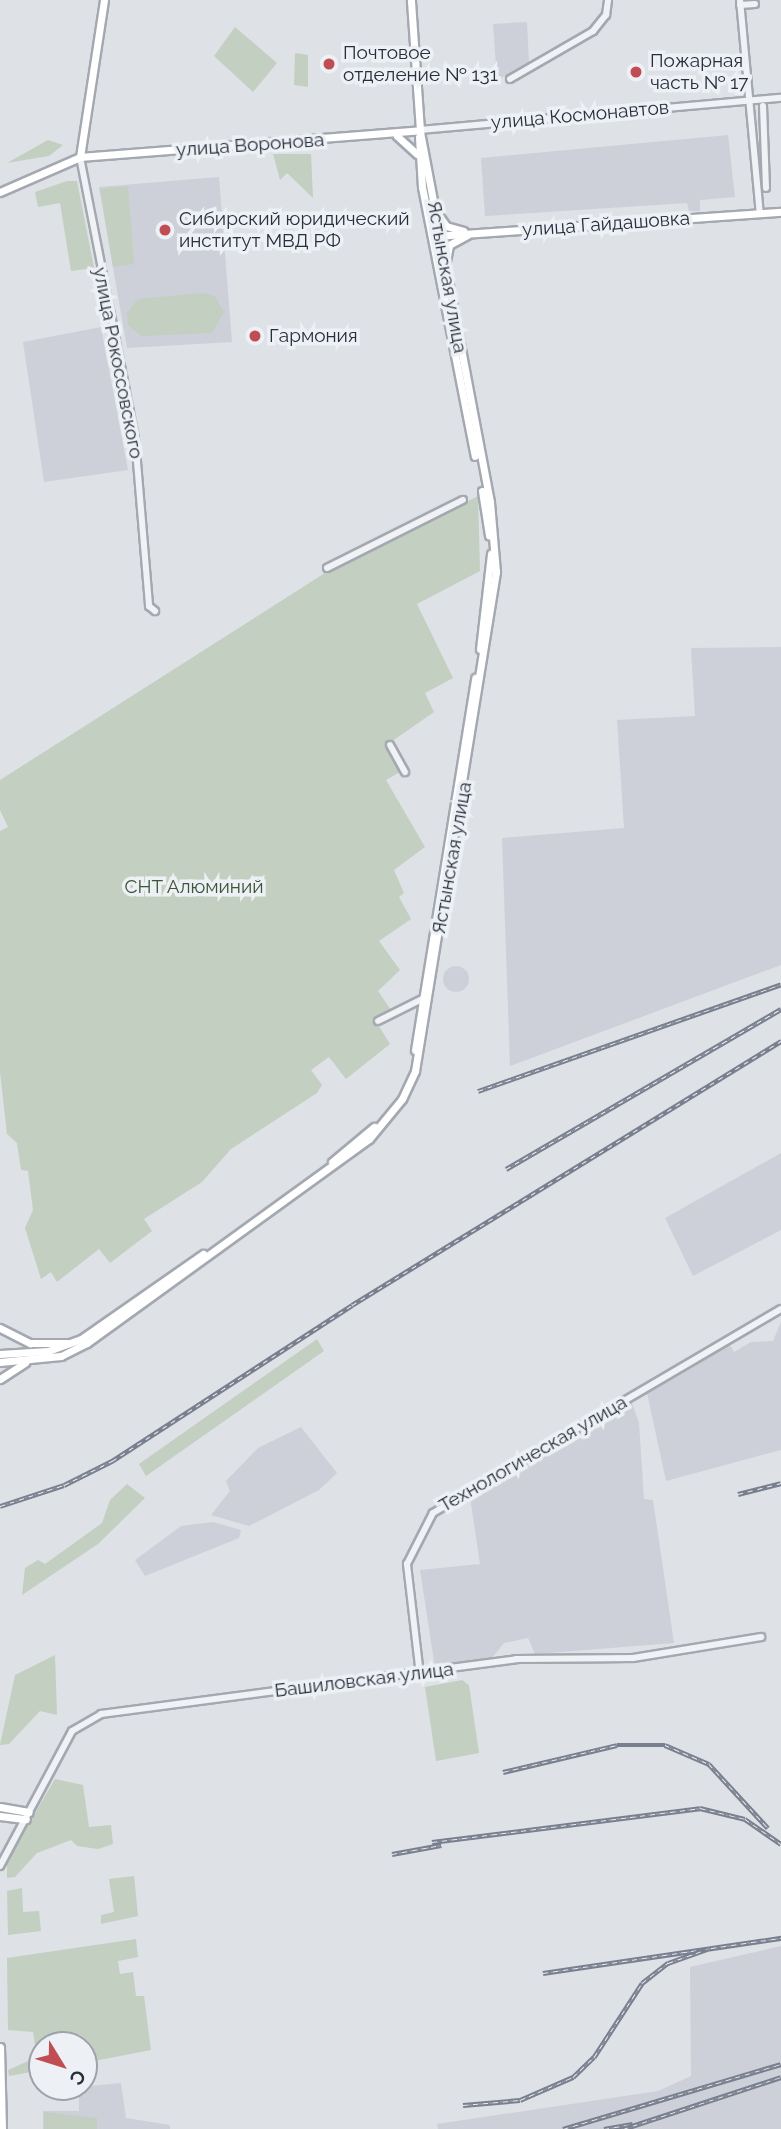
<!DOCTYPE html>
<meta charset="utf-8">
<style>
body{margin:0}
#map{position:relative;width:781px;height:2129px;overflow:hidden;background:#dee1e6;font-family:Raleway,sans-serif}
div>[style]{position:absolute}
.built>*{inset:0;background:#cdd0d8}
.round{border-radius:50%}
.green>*{inset:0;background:#c3cfc0}
.roads{filter:drop-shadow(2px 0 #a4a8b0) drop-shadow(-2px 0 #a4a8b0) drop-shadow(0 2px #a4a8b0) drop-shadow(0 -2px #a4a8b0)}
.minor>*{height:6px;margin:-3px;padding:0 3px;transform-origin:3px;border-radius:3px;background:#f1f2f5}
.major>*{height:7px;margin:-3.5px;padding:0 3.5px;transform-origin:3.5px;border-radius:3.5px;background:#fff}
.rail>*{height:4.5px;margin-top:-2.25px;transform-origin:0;background:repeating-linear-gradient(90deg,#edf0f4 0 5px,#797f8e 0 10px);box-sizing:border-box;border-block:2px solid #797f8e}
.dots>*{width:19px;height:19px;translate:-50% -50%;box-sizing:border-box;border:4px solid #edf0f4;border-radius:50%}
span{translate:-50% -50%;white-space:nowrap;text-align:center;line-height:1.15;-webkit-text-stroke:7px #edf0f4;paint-order:stroke}
.poi-label{font-size:19px;color:#292e3c}
.left{translate:0 -50%;text-align:left}
.street-label{font-size:19px;color:#292e3c}
.park-label{font-size:19px;color:#3a5637}
.north{position:absolute;left:28px;top:2031px;width:70px;height:70px;box-sizing:border-box;background:#edf0f4;border:2px solid #9fa2aa;border-radius:50%;rotate:128deg;font-size:19px;font-weight:700;line-height:28px;text-align:center;color:#292e3c}
.north::after{content:'';display:block;margin:auto;width:24px;height:32px;background:#c14d54;clip-path:polygon(50% 0,100% 100%,50% 72%,0 100%)}
</style>
<div id="map">
<div class="built">
<i style="clip-path:polygon(527px 22px,529px 62px,497px 80px,493px 24px)"></i>
<i style="clip-path:polygon(728px 135px,735px 197px,700px 200px,700px 211px,689px 211px,687px 203px,485px 216px,481px 158px)"></i>
<i style="clip-path:polygon(219px 177px,232px 342px,127px 348px,99px 187px)"></i>
<i style="clip-path:polygon(101px 327px,128px 470px,44px 482px,23px 342px)"></i>
<i style="clip-path:polygon(781px 647px,781px 965px,510px 1066px,502px 838px,624px 828px,617px 720px,695px 716px,691px 648px)"></i>
<i class="round" style="left:443px;top:966px;width:26px;height:26px"></i>
<i style="clip-path:polygon(781px 1153px,781px 1230px,693px 1276px,665px 1218px)"></i>
<i style="clip-path:polygon(781px 1322px,781px 1450px,666px 1481px,647px 1393px,730px 1345px,734px 1352px,751px 1342px,773px 1341px)"></i>
<i style="clip-path:polygon(632px 1403px,639px 1423px,644px 1499px,653px 1500px,674px 1643px,535px 1654px,528px 1638px,504px 1643px,491px 1659px,435px 1668px,420px 1570px,480px 1564px,470px 1497px)"></i>
<i style="clip-path:polygon(301px 1427px,337px 1473px,319px 1490px,249px 1526px,211px 1515px,230px 1491px,226px 1481px,258px 1448px)"></i>
<i style="clip-path:polygon(213px 1522px,241px 1530px,239px 1538px,145px 1576px,135px 1560px,181px 1526px)"></i>
<i style="clip-path:polygon(781px 1946px,781px 2129px,438px 2129px,437px 2124px,658px 2091px,691px 2076px,690px 1967px)"></i>
<i style="clip-path:polygon(121px 2083px,126px 2118px,170px 2125px,170px 2129px,43px 2129px,43px 2111px,79px 2111px,79px 2087px)"></i>
</div>
<div class="green">
<i style="clip-path:polygon(235px 27px,277px 63px,253px 92px,214px 56px)"></i>
<i style="clip-path:polygon(295px 53px,308px 55px,308px 87px,294px 85px)"></i>
<i style="clip-path:polygon(48px 140px,63px 145px,49px 156px,7px 163px)"></i>
<i style="clip-path:polygon(273px 154px,311px 154px,313px 198px,287px 173px,280px 180px)"></i>
<i style="clip-path:polygon(67px 181px,77px 181px,94px 268px,71px 271px,60px 203px,38px 207px,35px 192px)"></i>
<i style="clip-path:polygon(128px 186px,134px 264px,113px 267px,100px 189px)"></i>
<i style="clip-path:polygon(203px 293px,215px 296px,224px 312px,212px 333px,141px 336px,128px 325px,127px 313px,138px 299px)"></i>
<i style="clip-path:polygon(478px 496px,480px 571px,417px 604px,453px 678px,425px 693px,434px 712px,391px 742px,407px 768px,386px 780px,425px 847px,394px 870px,404px 893px,399px 897px,411px 919px,379px 941px,400px 970px,378px 991px,391px 1010px,375px 1020px,390px 1044px,346px 1079px,329px 1057px,311px 1070px,322px 1085px,317px 1093px,231px 1149px,202px 1182px,144px 1219px,152px 1231px,110px 1263px,99px 1249px,57px 1282px,51px 1272px,41px 1279px,25px 1228px,33px 1210px,28px 1171px,21px 1170px,17px 1143px,7px 1134px,0 1072px,0 831px,8px 827px,0 810px,0 780px,328px 571px)"></i>
<i style="clip-path:polygon(317px 1339px,324px 1351px,146px 1476px,139px 1464px)"></i>
<i style="clip-path:polygon(127px 1484px,145px 1498px,98px 1544px,22px 1595px,25px 1568px,38px 1560px,45px 1564px,102px 1523px,110px 1500px)"></i>
<i style="clip-path:polygon(55px 1655px,57px 1715px,40px 1711px,9px 1744px,0 1745px,15px 1675px)"></i>
<i style="clip-path:polygon(462px 1680px,469px 1685px,479px 1753px,436px 1761px,425px 1687px)"></i>
<i style="clip-path:polygon(55px 1779px,83px 1785px,89px 1827px,111px 1825px,113px 1844px,98px 1849px,77px 1846px,71px 1840px,37px 1853px,15px 1877px,7px 1878px,7px 1861px)"></i>
<i style="clip-path:polygon(134px 1876px,138px 1916px,101px 1924px,101px 1915px,114px 1912px,109px 1879px)"></i>
<i style="clip-path:polygon(22px 1888px,23px 1912px,39px 1911px,41px 1931px,8px 1935px,7px 1891px)"></i>
<i style="clip-path:polygon(136px 1939px,138px 1957px,118px 1961px,120px 1974px,133px 1972px,136px 1996px,144px 1996px,151px 2050px,84px 2063px,84px 2045px,42px 2045px,42px 2070px,9px 2076px,8px 2070px,37px 2057px,33px 2032px,8px 2030px,7px 1958px)"></i>
<i style="clip-path:polygon(44px 2112px,97px 2118px,97px 2129px,44px 2129px)"></i>
</div>
<div class="roads">
<div class="minor">
<i style="left:740px;top:0;width:215px;rotate:84.7deg"></i>
<i style="left:740px;top:5px;width:15px;rotate:-4deg"></i>
<i style="left:510px;top:79px;width:96px;rotate:-30deg"></i>
<i style="left:593px;top:31px;width:21px;rotate:-51deg"></i>
<i style="left:606px;top:15px;width:15px;rotate:-82deg"></i>
<i style="left:763px;top:106px;width:82px;rotate:87.9deg"></i>
<i style="left:420px;top:130px;width:362px;rotate:-5.1deg"></i>
<i style="left:80px;top:157px;width:286px;rotate:78.9deg"></i>
<i style="left:135px;top:438px;width:169px;rotate:85.2deg"></i>
<i style="left:149px;top:606px;width:8px;rotate:40deg"></i>
<i style="left:327px;top:568px;width:152px;rotate:-26.6deg"></i>
<i style="left:390px;top:745px;width:31px;rotate:61deg"></i>
<i style="left:378px;top:1021px;width:51px;rotate:-26.6deg"></i>
<i style="left:420px;top:1675px;width:112px;rotate:-96.7deg"></i>
<i style="left:407px;top:1564px;width:57px;rotate:-63deg"></i>
<i style="left:433px;top:1513px;width:403px;rotate:-30.4deg"></i>
<i style="left:0;top:1866px;width:153px;rotate:-61.9deg"></i>
<i style="left:72px;top:1731px;width:34px;rotate:-30deg"></i>
<i style="left:101px;top:1714px;width:419px;rotate:-7.5deg"></i>
<i style="left:516px;top:1659px;width:117px;rotate:-0.5deg"></i>
<i style="left:633px;top:1658px;width:130px;rotate:-9.3deg"></i>
</div>
<div class="major">
<i style="left:397px;top:136px;width:27px;rotate:42deg"></i>
<i style="left:419px;top:137px;width:50px;rotate:86.6deg"></i>
<i style="left:422px;top:187px;width:274px;rotate:78.9deg"></i>
<i style="left:80px;top:157px;width:159px;rotate:-81.3deg"></i>
<i style="left:0;top:192px;width:87px;rotate:-23.6deg"></i>
<i style="left:80px;top:157px;width:341px;rotate:-4.5deg"></i>
<i style="left:437px;top:213px;width:16px;rotate:55deg"></i>
<i style="left:446px;top:226px;width:18px;rotate:16deg"></i>
<i style="left:435px;top:236px;width:347px;rotate:-4deg"></i>
<i style="left:446px;top:261px;width:16px;rotate:-79deg"></i>
<i style="left:449px;top:245px;width:21px;rotate:-29deg"></i>
<i style="left:482px;top:491px;width:45px;rotate:81deg"></i>
<i style="left:480px;top:649px;width:96px;rotate:-83.4deg"></i>
<i style="left:415px;top:1050px;width:377px;rotate:-80.8deg"></i>
<i style="left:332px;top:1162px;width:55px;rotate:-39.8deg"></i>
<i style="left:0;top:1328px;width:34px;rotate:27deg"></i>
<i style="left:30px;top:1343px;width:37px"></i>
<i style="left:0;top:1354px;width:48px;rotate:-3.6deg"></i>
<i style="left:48px;top:1351px;width:35px;rotate:-20deg"></i>
<i style="left:81px;top:1339px;width:149px;rotate:-34.9deg"></i>
<i style="left:0;top:1362px;width:61px;rotate:-5.6deg"></i>
<i style="left:61px;top:1356px;width:29px;rotate:-27deg"></i>
<i style="left:87px;top:1343px;width:348px;rotate:-35.9deg"></i>
<i style="left:369px;top:1139px;width:52px;rotate:-50.5deg"></i>
<i style="left:402px;top:1099px;width:31px;rotate:-65deg"></i>
<i style="left:415px;top:1071px;width:506px;rotate:-80.78deg"></i>
<i style="left:496px;top:572px;width:70px;rotate:-94.9deg"></i>
<i style="left:490px;top:502px;width:379px;rotate:-100.7deg"></i>
<i style="left:420px;top:130px;width:130px;rotate:-94deg"></i>
<i style="left:0;top:1379px;width:30px;rotate:-33deg"></i>
<i style="left:0;top:1807px;width:29px;rotate:10deg"></i>
<i style="left:0;top:1816px;width:26px;rotate:7deg"></i>
<i style="left:0;top:2047px;width:82px;rotate:88.6deg"></i>
</div>
</div>
<div class="rail">
<i style="left:478px;top:1091px;width:321px;rotate:-19.4deg"></i>
<i style="left:506px;top:1169px;width:318px;rotate:-30.2deg"></i>
<i style="left:738px;top:1494px;width:44px;rotate:-14.3deg"></i>
<i style="left:0;top:1506px;width:67px;rotate:-18.2deg"></i>
<i style="left:64px;top:1485px;width:54px;rotate:-26.6deg"></i>
<i style="left:112px;top:1461px;width:286px;rotate:-33deg"></i>
<i style="left:352px;top:1305px;width:504px;rotate:-31.61deg"></i>
<i style="left:503px;top:1772px;width:117px;rotate:-13.3deg"></i>
<i style="left:617px;top:1745px;width:48px"></i>
<i style="left:665px;top:1745px;width:48px;rotate:23.4deg"></i>
<i style="left:709px;top:1764px;width:87px;rotate:47.3deg"></i>
<i style="left:432px;top:1842px;width:270px;rotate:-7.2deg"></i>
<i style="left:700px;top:1808px;width:46px;rotate:13.7deg"></i>
<i style="left:745px;top:1819px;width:44px;rotate:34.8deg"></i>
<i style="left:392px;top:1854px;width:50px;rotate:-10.4deg"></i>
<i style="left:543px;top:1973px;width:241px;rotate:-8.4deg"></i>
<i style="left:463px;top:2105px;width:57px;rotate:-5deg"></i>
<i style="left:520px;top:2100px;width:58px;rotate:-23.5deg"></i>
<i style="left:573px;top:2077px;width:29px;rotate:-44deg"></i>
<i style="left:594px;top:2057px;width:88px;rotate:-57deg"></i>
<i style="left:642px;top:1983px;width:33px;rotate:-38deg"></i>
<i style="left:668px;top:1963px;width:41px;rotate:-19.7deg"></i>
<i style="left:563px;top:2129px;width:227px;rotate:-16.6deg"></i>
<i style="left:604px;top:2129px;width:29px;rotate:-10deg"></i>
<i style="left:623px;top:2129px;width:166px;rotate:-18.2deg"></i>
</div>
<div class="dots">
<i style="left:329px;top:64px;background:#c14d54"></i>
<i style="left:636px;top:72px;background:#c14d54"></i>
<i style="left:165px;top:230px;background:#c14d54"></i>
<i style="left:255px;top:336px;background:#c14d54"></i>
</div>
<div class="poi-label">
<span class="left" style="left:343px;top:64px">Почтовое<br>отделение № 131</span>
<span class="left" style="left:650px;top:72px">Пожарная<br>часть № 17</span>
<span class="left" style="left:179px;top:230px">Сибирский юридический<br>институт МВД РФ</span>
<span class="left" style="left:269px;top:336px">Гармония</span>
</div>
<div class="street-label">
<span style="left:580px;top:115px;rotate:-5deg">улица Космонавтов</span>
<span style="left:250px;top:145px;rotate:-4deg">улица Воронова</span>
<span style="left:606px;top:224px;rotate:-4deg">улица Гайдашовка</span>
<span style="left:447px;top:277px;rotate:80deg">Ястынская улица</span>
<span style="left:118px;top:363px;rotate:79deg">улица Рокоссовского</span>
<span style="left:452px;top:858px;rotate:-80deg">Ястынская улица</span>
<span style="left:533px;top:1454px;rotate:-30deg">Технологическая улица</span>
<span style="left:364px;top:1680px;rotate:-7deg">Башиловская улица</span>
</div>
<div class="park-label">
<span style="left:194px;top:887px">СНТ Алюминий</span>
</div>
<div class="north">С</div>
</div>
